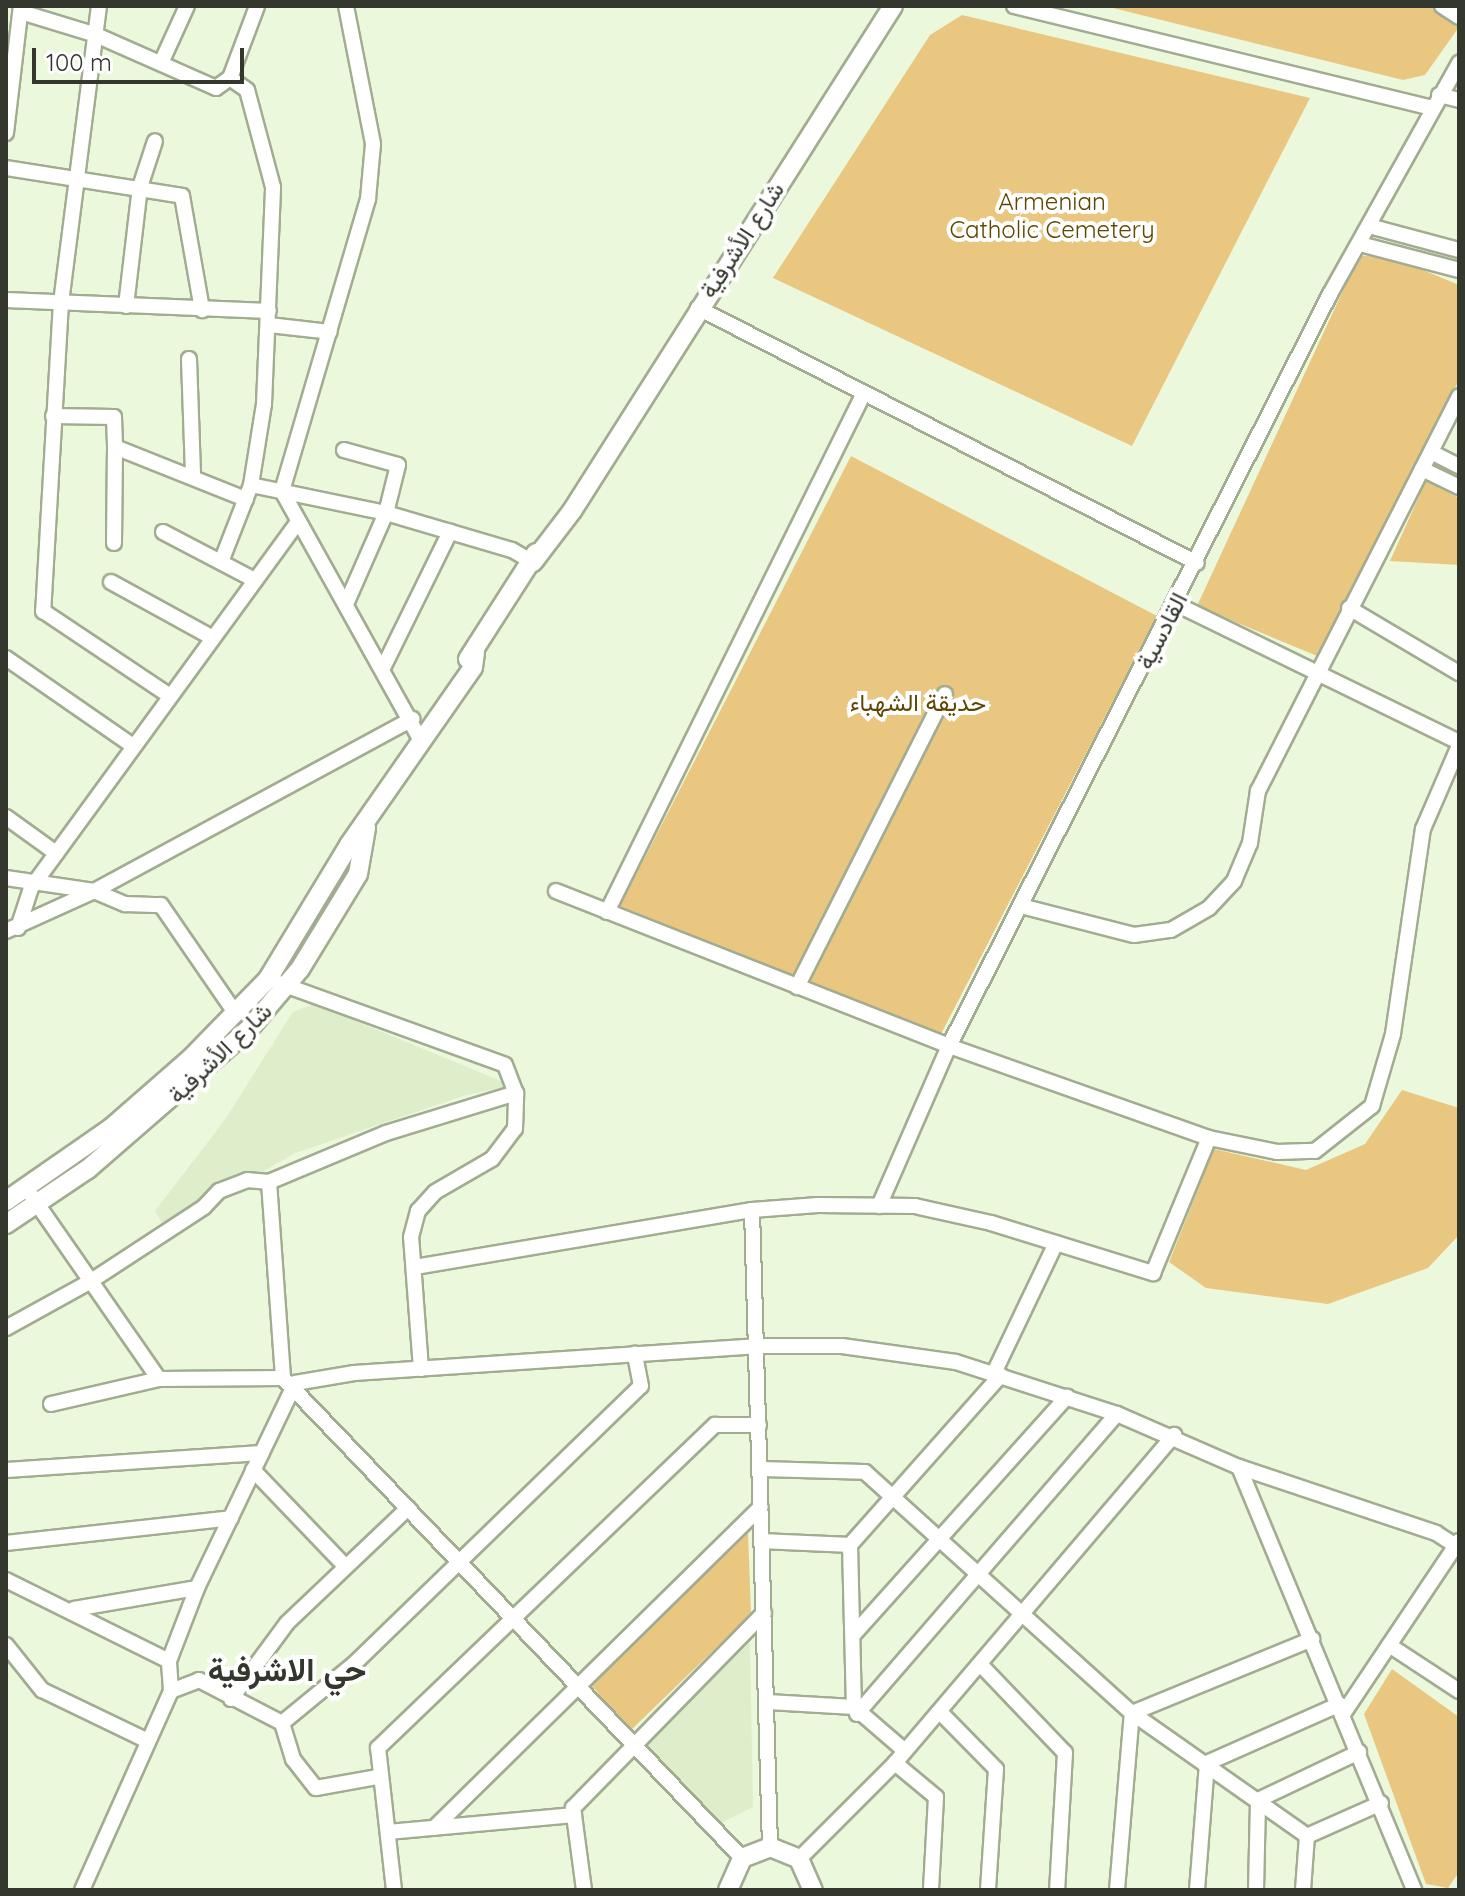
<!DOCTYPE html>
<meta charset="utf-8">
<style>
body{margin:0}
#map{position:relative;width:1465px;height:1896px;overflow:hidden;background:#ecf8db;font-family:Quicksand,Vazirmatn,sans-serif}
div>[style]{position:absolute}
.built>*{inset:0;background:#deedca}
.green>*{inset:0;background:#e9c781}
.roads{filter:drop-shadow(2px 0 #a1ac91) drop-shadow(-2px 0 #a1ac91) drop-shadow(0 2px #a1ac91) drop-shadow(0 -2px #a1ac91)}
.minor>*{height:14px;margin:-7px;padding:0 7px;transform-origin:7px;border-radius:7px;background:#fff}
.tertiary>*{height:18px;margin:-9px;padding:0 9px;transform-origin:9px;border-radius:9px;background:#fff}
span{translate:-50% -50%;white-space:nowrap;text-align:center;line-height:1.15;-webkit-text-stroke:8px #fff;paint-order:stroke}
.park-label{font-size:24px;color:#5f4601}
.street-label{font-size:24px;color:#33372d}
.district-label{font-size:32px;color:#33372d;font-weight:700}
.frame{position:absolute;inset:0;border:8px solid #33372d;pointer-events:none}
.scale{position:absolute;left:32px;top:48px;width:212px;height:36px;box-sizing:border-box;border:4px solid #33372d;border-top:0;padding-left:10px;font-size:24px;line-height:28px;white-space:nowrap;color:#33372d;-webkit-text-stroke:6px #fff;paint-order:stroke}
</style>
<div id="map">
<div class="built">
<i style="clip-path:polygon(314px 1004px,501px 1081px,504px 1087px,463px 1096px,295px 1153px,165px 1228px,155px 1211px,224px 1121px,293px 1012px)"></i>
<i style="clip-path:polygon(750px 1642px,753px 1807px,717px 1825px,646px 1744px)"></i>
</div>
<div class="green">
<i style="clip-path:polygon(1105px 6px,1459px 6px,1459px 27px,1425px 75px,1403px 80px)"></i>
<i style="clip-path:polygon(962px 15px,1310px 98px,1132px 446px,773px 278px,930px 35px)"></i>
<i style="clip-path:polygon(1387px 255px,1459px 285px,1459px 380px,1317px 656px,1197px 606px,1359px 256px)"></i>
<i style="clip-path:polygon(851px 456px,1157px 616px,940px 1036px,620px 906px)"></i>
<i style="clip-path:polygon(1426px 481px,1459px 498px,1459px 565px,1390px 561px)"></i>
<i style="clip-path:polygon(1402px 1090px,1459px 1108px,1459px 1235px,1428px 1268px,1328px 1304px,1206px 1288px,1169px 1262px,1214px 1149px,1306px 1170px,1365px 1144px)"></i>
<i style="clip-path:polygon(748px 1532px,751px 1614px,629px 1732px,590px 1683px)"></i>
<i style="clip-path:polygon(1392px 1669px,1459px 1717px,1459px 1872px,1448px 1888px,1426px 1884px,1364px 1714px)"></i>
</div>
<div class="roads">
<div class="minor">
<i style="left:99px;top:6px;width:298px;rotate:97.3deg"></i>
<i style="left:61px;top:302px;width:310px;rotate:93.3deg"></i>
<i style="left:43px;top:611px;width:153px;rotate:33.8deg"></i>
<i style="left:346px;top:6px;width:141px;rotate:78.9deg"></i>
<i style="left:373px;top:144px;width:55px;rotate:95.2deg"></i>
<i style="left:368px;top:199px;width:304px;rotate:106.4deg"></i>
<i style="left:282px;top:491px;width:286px;rotate:60.9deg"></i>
<i style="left:1014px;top:6px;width:429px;rotate:13.7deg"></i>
<i style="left:1442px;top:6px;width:20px;rotate:33deg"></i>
<i style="left:21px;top:12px;width:78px;rotate:17deg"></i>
<i style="left:96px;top:35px;width:131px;rotate:23.8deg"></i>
<i style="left:216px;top:88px;width:17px;rotate:-36deg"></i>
<i style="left:161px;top:63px;width:63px;rotate:-65.5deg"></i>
<i style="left:1439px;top:95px;width:21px;rotate:14deg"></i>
<i style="left:6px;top:133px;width:128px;rotate:-83.3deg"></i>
<i style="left:6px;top:168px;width:178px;rotate:9deg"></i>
<i style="left:182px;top:196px;width:116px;rotate:80deg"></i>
<i style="left:1369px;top:226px;width:93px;rotate:14.9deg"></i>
<i style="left:1360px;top:244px;width:102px;rotate:14.7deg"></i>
<i style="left:6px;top:300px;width:263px;rotate:2.4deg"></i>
<i style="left:126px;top:306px;width:120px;rotate:-83.3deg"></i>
<i style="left:140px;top:187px;width:48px;rotate:-71.9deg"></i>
<i style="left:698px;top:308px;width:560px;rotate:27.07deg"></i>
<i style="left:269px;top:325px;width:61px;rotate:6.5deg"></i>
<i style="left:189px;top:359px;width:117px;rotate:88deg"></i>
<i style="left:53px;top:416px;width:61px;rotate:0.9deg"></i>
<i style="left:114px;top:417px;width:30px;rotate:88deg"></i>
<i style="left:115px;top:447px;width:141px;rotate:21.7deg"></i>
<i style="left:344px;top:450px;width:56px;rotate:15.5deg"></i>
<i style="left:398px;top:465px;width:49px;rotate:104deg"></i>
<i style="left:386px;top:513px;width:99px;rotate:113.7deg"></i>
<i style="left:1431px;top:452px;width:31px;rotate:27deg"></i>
<i style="left:1422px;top:469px;width:41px;rotate:25.9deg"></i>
<i style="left:251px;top:485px;width:138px;rotate:11.7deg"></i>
<i style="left:386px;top:513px;width:131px;rotate:16.4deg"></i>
<i style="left:512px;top:550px;width:24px;rotate:30deg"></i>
<i style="left:163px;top:532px;width:104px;rotate:27.6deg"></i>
<i style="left:114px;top:543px;width:96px;rotate:-89.4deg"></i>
<i style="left:221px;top:562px;width:83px;rotate:-68.7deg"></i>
<i style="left:251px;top:485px;width:82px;rotate:-80.9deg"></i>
<i style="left:264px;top:404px;width:217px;rotate:-87.6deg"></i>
<i style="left:273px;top:187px;width:100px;rotate:-105deg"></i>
<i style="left:247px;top:90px;width:21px;rotate:-145deg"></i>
<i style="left:230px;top:78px;width:77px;rotate:-69.4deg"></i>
<i style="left:111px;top:582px;width:116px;rotate:28.8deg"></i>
<i style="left:1176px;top:604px;width:315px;rotate:26deg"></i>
<i style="left:1349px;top:608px;width:128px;rotate:30.6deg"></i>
<i style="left:6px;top:658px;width:155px;rotate:34.7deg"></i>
<i style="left:383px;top:668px;width:152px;rotate:-63.8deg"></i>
<i style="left:6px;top:817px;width:62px;rotate:35.8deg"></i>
<i style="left:6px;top:878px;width:89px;rotate:8.4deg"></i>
<i style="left:94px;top:891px;width:34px;rotate:23deg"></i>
<i style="left:125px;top:904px;width:36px;rotate:2deg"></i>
<i style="left:161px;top:905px;width:132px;rotate:55.5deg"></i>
<i style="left:556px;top:891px;width:422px;rotate:21.5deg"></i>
<i style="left:949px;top:1046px;width:276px;rotate:19.5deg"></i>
<i style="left:1209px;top:1138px;width:69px;rotate:11.6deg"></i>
<i style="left:1277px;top:1152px;width:38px;rotate:-2deg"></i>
<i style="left:1315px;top:1151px;width:73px;rotate:-38.3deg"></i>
<i style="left:1372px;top:1106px;width:75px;rotate:-73.7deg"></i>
<i style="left:1393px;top:1034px;width:207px;rotate:-81.7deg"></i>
<i style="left:1423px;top:829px;width:90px;rotate:-66.6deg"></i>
<i style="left:1021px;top:906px;width:117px;rotate:14.4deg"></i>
<i style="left:1134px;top:935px;width:37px;rotate:-8deg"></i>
<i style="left:1171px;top:930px;width:44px;rotate:-30.1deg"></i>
<i style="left:1209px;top:908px;width:37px;rotate:-47deg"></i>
<i style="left:1234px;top:881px;width:41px;rotate:-67.2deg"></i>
<i style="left:1250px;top:843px;width:53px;rotate:-81.3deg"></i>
<i style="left:1258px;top:791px;width:443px;rotate:-63deg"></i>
<i style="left:607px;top:912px;width:579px;rotate:-63.66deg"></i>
<i style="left:18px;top:928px;width:42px;rotate:-72deg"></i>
<i style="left:31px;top:888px;width:452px;rotate:-53.9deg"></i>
<i style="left:6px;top:931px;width:97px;rotate:-24.4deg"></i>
<i style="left:94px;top:891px;width:362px;rotate:-28.4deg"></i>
<i style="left:279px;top:983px;width:240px;rotate:19.9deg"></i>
<i style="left:505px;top:1065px;width:30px;rotate:69deg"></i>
<i style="left:516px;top:1093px;width:136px;rotate:162.9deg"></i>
<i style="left:386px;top:1133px;width:127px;rotate:157.3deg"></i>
<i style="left:269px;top:1182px;width:196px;rotate:85.9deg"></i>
<i style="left:283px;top:1378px;width:664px;rotate:46.28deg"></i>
<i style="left:797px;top:987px;width:328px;rotate:-63.2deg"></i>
<i style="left:31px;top:1195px;width:224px;rotate:55.2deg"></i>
<i style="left:159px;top:1379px;width:124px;rotate:-0.5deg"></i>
<i style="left:879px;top:1206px;width:175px;rotate:-66.4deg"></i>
<i style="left:949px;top:1046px;width:843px;rotate:-63.13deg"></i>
<i style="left:1330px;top:294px;width:265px;rotate:-60.8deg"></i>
<i style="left:752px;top:1210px;width:637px;rotate:88.38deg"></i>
<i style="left:415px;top:1267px;width:342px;rotate:-9.6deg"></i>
<i style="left:752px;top:1210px;width:66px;rotate:-4.3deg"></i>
<i style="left:818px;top:1205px;width:97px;rotate:0.6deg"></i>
<i style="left:915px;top:1206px;width:78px;rotate:12.6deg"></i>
<i style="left:991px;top:1223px;width:170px;rotate:17.2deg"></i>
<i style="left:1153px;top:1273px;width:146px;rotate:-67.5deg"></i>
<i style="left:6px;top:1328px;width:97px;rotate:-28.9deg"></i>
<i style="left:91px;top:1281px;width:135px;rotate:-33.2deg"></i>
<i style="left:204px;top:1207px;width:22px;rotate:-47deg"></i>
<i style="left:219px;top:1191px;width:30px;rotate:-21deg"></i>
<i style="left:247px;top:1180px;width:22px;rotate:5deg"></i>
<i style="left:421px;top:1369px;width:132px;rotate:-94.3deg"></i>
<i style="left:411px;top:1237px;width:27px;rotate:-75deg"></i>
<i style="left:418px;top:1211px;width:25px;rotate:-48deg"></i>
<i style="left:435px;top:1192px;width:66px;rotate:-30.1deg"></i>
<i style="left:492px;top:1159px;width:38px;rotate:-53deg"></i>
<i style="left:515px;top:1129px;width:36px;rotate:-88deg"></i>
<i style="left:994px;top:1373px;width:144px;rotate:-64.5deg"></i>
<i style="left:51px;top:1404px;width:111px;rotate:-13deg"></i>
<i style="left:1239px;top:1467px;width:458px;rotate:67.5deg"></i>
<i style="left:760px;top:1469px;width:105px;rotate:1.6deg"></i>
<i style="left:865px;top:1472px;width:360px;rotate:42.1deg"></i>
<i style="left:1132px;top:1713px;width:214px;rotate:35.1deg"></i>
<i style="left:6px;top:1470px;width:256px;rotate:-3.8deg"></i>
<i style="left:253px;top:1470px;width:132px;rotate:46.2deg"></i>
<i style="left:762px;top:1541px;width:88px;rotate:2.6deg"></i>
<i style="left:850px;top:1545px;width:162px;rotate:88.6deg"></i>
<i style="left:6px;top:1543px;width:226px;rotate:-6.3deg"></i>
<i style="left:850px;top:1545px;width:227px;rotate:-48.4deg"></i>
<i style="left:6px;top:1580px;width:182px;rotate:26.4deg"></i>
<i style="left:74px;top:1609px;width:125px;rotate:-9.7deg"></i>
<i style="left:854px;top:1634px;width:319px;rotate:-48.1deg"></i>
<i style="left:6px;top:1645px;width:58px;rotate:51.3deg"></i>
<i style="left:42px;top:1690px;width:115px;rotate:25.7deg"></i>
<i style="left:1389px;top:1645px;width:84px;rotate:33.3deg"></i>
<i style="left:980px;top:1664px;width:123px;rotate:46.3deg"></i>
<i style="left:1065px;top:1753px;width:137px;rotate:93.3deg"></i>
<i style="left:171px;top:1691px;width:30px;rotate:-21deg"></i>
<i style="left:199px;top:1680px;width:93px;rotate:27.4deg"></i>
<i style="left:282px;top:1723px;width:38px;rotate:73deg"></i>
<i style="left:293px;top:1759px;width:37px;rotate:52deg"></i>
<i style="left:316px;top:1788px;width:63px;rotate:-10.1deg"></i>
<i style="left:231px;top:1699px;width:94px;rotate:-53.6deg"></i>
<i style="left:287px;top:1623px;width:167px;rotate:-43.5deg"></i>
<i style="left:768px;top:1702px;width:86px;rotate:3.3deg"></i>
<i style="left:854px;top:1707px;width:67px;rotate:40.8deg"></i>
<i style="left:940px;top:1712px;width:80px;rotate:45.5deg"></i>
<i style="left:996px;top:1769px;width:121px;rotate:93.8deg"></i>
<i style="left:857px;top:1714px;width:397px;rotate:-49.1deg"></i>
<i style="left:1343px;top:1714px;width:208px;rotate:-56.2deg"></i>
<i style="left:282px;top:1723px;width:94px;rotate:-39.4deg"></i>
<i style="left:355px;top:1663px;width:398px;rotate:-44.1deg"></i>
<i style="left:641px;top:1386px;width:33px;rotate:-101deg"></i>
<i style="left:895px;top:1763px;width:53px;rotate:39.7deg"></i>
<i style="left:936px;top:1797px;width:93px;rotate:93.1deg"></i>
<i style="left:434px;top:1828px;width:458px;rotate:-44.5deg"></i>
<i style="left:388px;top:1832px;width:187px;rotate:-5.2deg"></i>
<i style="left:799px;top:1859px;width:136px;rotate:-45deg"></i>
<i style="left:895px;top:1763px;width:431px;rotate:-49.6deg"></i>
<i style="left:82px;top:1890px;width:218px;rotate:-65.9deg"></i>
<i style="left:171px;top:1691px;width:30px;rotate:-94deg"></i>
<i style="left:169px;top:1661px;width:78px;rotate:-69deg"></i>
<i style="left:197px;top:1588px;width:227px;rotate:-64.4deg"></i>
<i style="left:295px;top:1383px;width:60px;rotate:-9.6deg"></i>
<i style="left:354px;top:1373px;width:403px;rotate:-3.8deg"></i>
<i style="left:756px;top:1346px;width:86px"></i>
<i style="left:842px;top:1346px;width:115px;rotate:8deg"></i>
<i style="left:956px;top:1362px;width:169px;rotate:17.9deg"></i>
<i style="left:1117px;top:1414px;width:133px;rotate:23.5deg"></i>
<i style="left:1239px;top:1467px;width:208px;rotate:18.5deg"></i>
<i style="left:1436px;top:1533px;width:27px;rotate:33deg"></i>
<i style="left:394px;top:1890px;width:143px;rotate:-96.4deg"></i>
<i style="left:378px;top:1748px;width:467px;rotate:-43.8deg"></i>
<i style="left:715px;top:1425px;width:44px"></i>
<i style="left:584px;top:1890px;width:83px;rotate:-97.6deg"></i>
<i style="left:573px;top:1808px;width:273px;rotate:-45.6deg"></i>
<i style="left:1117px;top:1890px;width:178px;rotate:-85.2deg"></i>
<i style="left:1132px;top:1713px;width:195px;rotate:-22.3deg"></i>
<i style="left:1197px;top:1890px;width:127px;rotate:-85.5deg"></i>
<i style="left:1207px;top:1763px;width:145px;rotate:-23.9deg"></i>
<i style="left:1256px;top:1890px;width:90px;rotate:-88.7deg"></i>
<i style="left:1258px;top:1800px;width:112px;rotate:-25.4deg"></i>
<i style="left:1303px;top:1890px;width:54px;rotate:-85.8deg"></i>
<i style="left:1307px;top:1836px;width:81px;rotate:-24deg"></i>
</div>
<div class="tertiary">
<i style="left:533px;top:562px;width:64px;rotate:-52.6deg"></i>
<i style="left:572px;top:511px;width:598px;rotate:-57.56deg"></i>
<i style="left:468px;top:659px;width:126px;rotate:-57.3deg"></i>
<i style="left:6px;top:1201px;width:128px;rotate:-34.8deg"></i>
<i style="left:111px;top:1128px;width:106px;rotate:-41.2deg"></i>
<i style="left:191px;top:1058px;width:110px;rotate:-45.7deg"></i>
<i style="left:268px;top:979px;width:157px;rotate:-58.8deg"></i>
<i style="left:349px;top:845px;width:217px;rotate:-55.1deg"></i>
<i style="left:473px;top:667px;width:14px;rotate:-82deg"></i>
<i style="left:6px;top:1224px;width:99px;rotate:-33.9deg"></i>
<i style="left:88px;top:1169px;width:212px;rotate:-41deg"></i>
<i style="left:248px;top:1030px;width:80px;rotate:-49.6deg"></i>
<i style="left:300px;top:969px;width:111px;rotate:-58.6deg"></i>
<i style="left:358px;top:874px;width:47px;rotate:-80.1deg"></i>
<i style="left:728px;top:1890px;width:35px;rotate:-66deg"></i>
<i style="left:742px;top:1858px;width:30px;rotate:-21deg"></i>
<i style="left:770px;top:1847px;width:31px;rotate:22deg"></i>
<i style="left:799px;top:1859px;width:34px;rotate:66deg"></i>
</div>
</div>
<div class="park-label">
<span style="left:1052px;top:216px">Armenian<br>Catholic Cemetery</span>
<span style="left:918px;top:703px">حديقة الشهباء</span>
</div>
<div class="street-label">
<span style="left:742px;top:240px;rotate:-57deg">شارع الأشرفية</span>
<span style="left:1162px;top:631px;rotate:-63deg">القادسية</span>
<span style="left:220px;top:1053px;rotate:-44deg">شارع الأشرفية</span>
</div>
<div class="district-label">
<span style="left:287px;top:1669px">حي الاشرفية</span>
</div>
<div class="frame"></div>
<div class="scale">100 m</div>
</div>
